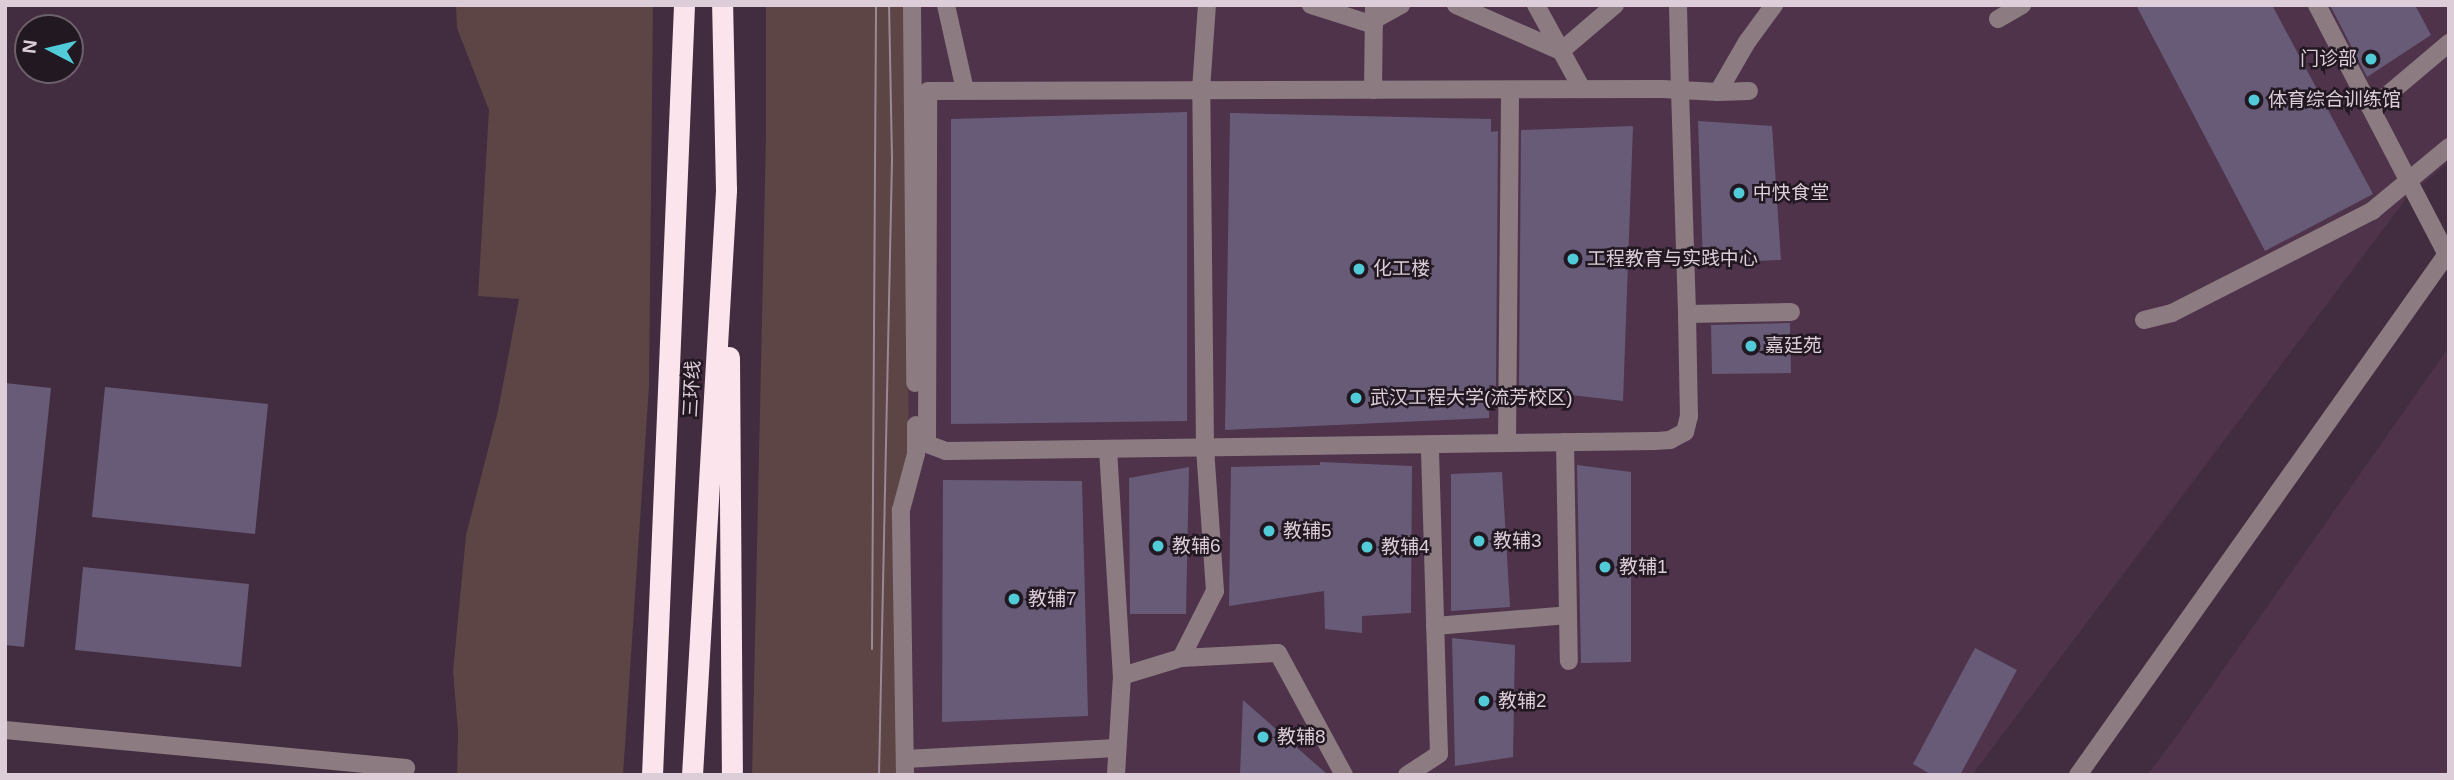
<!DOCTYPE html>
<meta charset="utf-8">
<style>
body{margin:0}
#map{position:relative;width:2454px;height:780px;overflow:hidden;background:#422c3f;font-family:Helvetica,"Noto Sans SC",sans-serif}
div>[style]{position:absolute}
.built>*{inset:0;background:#4e334b}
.green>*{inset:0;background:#5c4544}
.building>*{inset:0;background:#685b78}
.minor>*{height:18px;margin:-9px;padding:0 9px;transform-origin:9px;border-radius:9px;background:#8c7c81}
.highway>*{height:21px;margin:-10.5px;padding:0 10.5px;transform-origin:10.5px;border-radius:10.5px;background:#fbe4eb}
.tram>*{height:2px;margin:-1px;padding:0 1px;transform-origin:1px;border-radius:1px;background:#9a8897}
.dots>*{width:19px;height:19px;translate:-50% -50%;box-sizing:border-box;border:4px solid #221821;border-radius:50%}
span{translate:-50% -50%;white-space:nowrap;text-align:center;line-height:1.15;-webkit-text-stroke:5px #221821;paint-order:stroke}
.poi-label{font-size:19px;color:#dccdd9}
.right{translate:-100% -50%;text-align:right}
.left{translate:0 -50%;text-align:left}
.street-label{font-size:19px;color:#dccdd9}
.frame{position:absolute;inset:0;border:7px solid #dccdd9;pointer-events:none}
.north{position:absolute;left:14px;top:14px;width:70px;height:70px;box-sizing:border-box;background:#221821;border:2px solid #6c606b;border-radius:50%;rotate:277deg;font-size:19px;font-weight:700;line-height:28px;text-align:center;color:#dccdd9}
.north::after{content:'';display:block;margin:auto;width:24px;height:32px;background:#52cbd8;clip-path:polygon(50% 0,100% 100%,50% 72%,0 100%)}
</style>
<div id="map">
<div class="built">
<i style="clip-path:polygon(905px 5px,2449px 5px,2449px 162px,2409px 195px,1972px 775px,912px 775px)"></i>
<i style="clip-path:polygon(2449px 347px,2449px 775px,2147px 775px,2173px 741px)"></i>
</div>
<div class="green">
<i style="clip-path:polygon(456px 5px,653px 5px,649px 386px,623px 775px,457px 775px,458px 732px,453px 671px,466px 535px,498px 411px,519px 299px,478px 296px,489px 110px,457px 28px)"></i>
<i style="clip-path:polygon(766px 5px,905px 5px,912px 775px,752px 775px,766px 135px)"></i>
</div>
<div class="building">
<i style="clip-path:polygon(2136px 5px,2272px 5px,2373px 194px,2265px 251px)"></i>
<i style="clip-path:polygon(2330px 5px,2415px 5px,2431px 35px,2367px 77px)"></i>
<i style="clip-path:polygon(1187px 112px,1187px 421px,951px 424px,951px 119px)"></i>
<i style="clip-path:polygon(1230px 113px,1491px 119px,1491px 132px,1498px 131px,1496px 386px,1489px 385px,1489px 418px,1225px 430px)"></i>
<i style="clip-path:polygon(1698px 121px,1772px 126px,1781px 260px,1703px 263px)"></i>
<i style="clip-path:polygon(1633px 126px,1623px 401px,1519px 389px,1521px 130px)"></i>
<i style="clip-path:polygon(1790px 323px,1791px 373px,1712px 374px,1711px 325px)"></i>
<i style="clip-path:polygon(5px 383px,51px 388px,24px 647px,5px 645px)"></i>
<i style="clip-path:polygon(105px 387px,268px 404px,255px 534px,92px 517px)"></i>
<i style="clip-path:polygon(1320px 462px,1412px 466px,1411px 613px,1362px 616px,1362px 633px,1325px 629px,1324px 591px,1229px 606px,1231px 467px,1320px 465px)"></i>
<i style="clip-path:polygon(1577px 465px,1631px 472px,1631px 662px,1581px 663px)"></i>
<i style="clip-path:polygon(1189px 467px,1186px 614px,1130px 614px,1129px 478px)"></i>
<i style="clip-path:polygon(1502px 472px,1510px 607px,1451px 611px,1451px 474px)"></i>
<i style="clip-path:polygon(943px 480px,1082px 481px,1088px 716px,942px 722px)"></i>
<i style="clip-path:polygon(83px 567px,249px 584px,241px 667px,75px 650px)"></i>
<i style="clip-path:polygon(1452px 638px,1515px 645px,1513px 757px,1455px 766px)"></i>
<i style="clip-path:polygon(1975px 648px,2017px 670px,1960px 775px,1932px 775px,1913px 764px)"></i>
<i style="clip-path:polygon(1243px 700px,1328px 775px,1240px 775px)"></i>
</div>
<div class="minor">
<i style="left:912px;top:5px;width:378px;rotate:89.5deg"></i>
<i style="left:946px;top:5px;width:87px;rotate:77.4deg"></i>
<i style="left:1311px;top:5px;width:66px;rotate:17.6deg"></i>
<i style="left:1456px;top:5px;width:115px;rotate:23.7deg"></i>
<i style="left:1561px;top:51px;width:71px;rotate:-40.4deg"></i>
<i style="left:1536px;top:5px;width:96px;rotate:61.3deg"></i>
<i style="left:1678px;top:5px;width:85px;rotate:88.7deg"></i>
<i style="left:1680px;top:90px;width:224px;rotate:88.2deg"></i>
<i style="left:1687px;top:314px;width:102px;rotate:88.9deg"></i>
<i style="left:1689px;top:416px;width:16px;rotate:104deg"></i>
<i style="left:1685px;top:432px;width:17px;rotate:152deg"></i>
<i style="left:1670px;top:440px;width:16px;rotate:176deg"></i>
<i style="left:1654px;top:441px;width:708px;rotate:179.19deg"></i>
<i style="left:946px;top:451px;width:20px;rotate:-160deg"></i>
<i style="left:927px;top:444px;width:353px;rotate:-89.8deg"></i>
<i style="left:928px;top:91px;width:735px;rotate:-0.16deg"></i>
<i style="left:1663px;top:89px;width:17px;rotate:3deg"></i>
<i style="left:1680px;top:90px;width:38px;rotate:3deg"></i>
<i style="left:1718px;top:92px;width:31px;rotate:-2deg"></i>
<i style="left:2317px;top:5px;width:286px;rotate:62.5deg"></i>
<i style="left:1998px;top:19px;width:28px;rotate:-30deg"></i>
<i style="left:1374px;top:20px;width:31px;rotate:-29deg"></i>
<i style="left:1373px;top:90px;width:85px;rotate:-89.3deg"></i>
<i style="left:1718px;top:92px;width:58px;rotate:-59.9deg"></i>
<i style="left:1747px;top:42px;width:46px;rotate:-53.9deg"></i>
<i style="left:2372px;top:108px;width:101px;rotate:-40.2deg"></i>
<i style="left:1687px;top:314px;width:104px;rotate:-1.1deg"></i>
<i style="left:2144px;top:320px;width:29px;rotate:-14deg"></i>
<i style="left:2172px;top:313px;width:225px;rotate:-27deg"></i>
<i style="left:2372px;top:211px;width:100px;rotate:-39.7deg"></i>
<i style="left:1565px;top:442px;width:219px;rotate:89deg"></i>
<i style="left:1507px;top:443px;width:353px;rotate:-89.5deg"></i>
<i style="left:1108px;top:449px;width:227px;rotate:86.5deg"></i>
<i style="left:1122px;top:676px;width:99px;rotate:93.5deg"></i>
<i style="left:1435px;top:626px;width:133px;rotate:-4.7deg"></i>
<i style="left:1181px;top:658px;width:75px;rotate:-63.1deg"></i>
<i style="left:1215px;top:591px;width:144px;rotate:-94deg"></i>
<i style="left:1205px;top:447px;width:357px;rotate:-90.6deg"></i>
<i style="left:1201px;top:90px;width:85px;rotate:-86deg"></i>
<i style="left:1122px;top:676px;width:62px;rotate:-17deg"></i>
<i style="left:1181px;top:658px;width:97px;rotate:-3deg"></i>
<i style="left:1278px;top:653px;width:139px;rotate:61.6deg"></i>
<i style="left:5px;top:730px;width:403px;rotate:5.4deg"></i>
<i style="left:905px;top:759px;width:212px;rotate:-3deg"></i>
<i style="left:905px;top:775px;width:265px;rotate:-90.9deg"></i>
<i style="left:901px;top:510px;width:58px;rotate:-75deg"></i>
<i style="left:916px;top:454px;width:29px;rotate:-90deg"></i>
<i style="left:1407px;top:775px;width:38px;rotate:-33deg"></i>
<i style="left:1439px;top:754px;width:310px;rotate:-91.7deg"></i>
<i style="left:2078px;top:775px;width:642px;rotate:-54.7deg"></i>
</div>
<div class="highway">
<i style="left:729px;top:357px;width:418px;rotate:89.6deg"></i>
<i style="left:652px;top:775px;width:771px;rotate:-87.62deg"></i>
<i style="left:692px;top:775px;width:586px;rotate:-86.67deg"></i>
<i style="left:726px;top:190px;width:185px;rotate:-91.2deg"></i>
</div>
<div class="tram">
<i style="left:872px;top:649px;width:644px;rotate:-89.64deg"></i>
<i style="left:879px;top:775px;width:616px;rotate:-88.79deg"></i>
<i style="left:892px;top:159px;width:154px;rotate:-91.1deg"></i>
</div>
<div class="dots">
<i style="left:2371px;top:59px;background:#52cbd8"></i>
<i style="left:2254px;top:100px;background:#52cbd8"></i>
<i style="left:1739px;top:193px;background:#52cbd8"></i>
<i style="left:1573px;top:259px;background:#52cbd8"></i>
<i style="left:1359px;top:269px;background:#52cbd8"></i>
<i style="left:1751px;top:346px;background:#52cbd8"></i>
<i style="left:1356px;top:398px;background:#52cbd8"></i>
<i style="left:1269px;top:531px;background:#52cbd8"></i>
<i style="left:1479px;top:541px;background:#52cbd8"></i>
<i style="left:1158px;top:546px;background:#52cbd8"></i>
<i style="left:1367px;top:547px;background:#52cbd8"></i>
<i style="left:1605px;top:567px;background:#52cbd8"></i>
<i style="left:1014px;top:599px;background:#52cbd8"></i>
<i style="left:1484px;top:701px;background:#52cbd8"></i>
<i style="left:1263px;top:737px;background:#52cbd8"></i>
</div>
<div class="poi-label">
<span class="right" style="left:2357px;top:59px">门诊部</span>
<span class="left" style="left:2268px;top:100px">体育综合训练馆</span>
<span class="left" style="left:1753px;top:193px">中快食堂</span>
<span class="left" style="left:1587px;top:259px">工程教育与实践中心</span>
<span class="left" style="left:1373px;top:269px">化工楼</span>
<span class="left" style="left:1765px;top:346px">嘉廷苑</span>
<span class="left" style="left:1370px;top:398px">武汉工程大学(流芳校区)</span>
<span class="left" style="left:1283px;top:531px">教辅5</span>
<span class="left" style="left:1493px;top:541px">教辅3</span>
<span class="left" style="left:1172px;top:546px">教辅6</span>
<span class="left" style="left:1381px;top:547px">教辅4</span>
<span class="left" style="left:1619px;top:567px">教辅1</span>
<span class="left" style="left:1028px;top:599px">教辅7</span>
<span class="left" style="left:1498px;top:701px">教辅2</span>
<span class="left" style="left:1277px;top:737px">教辅8</span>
</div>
<div class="street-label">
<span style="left:692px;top:389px;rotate:-87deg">三环线</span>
</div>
<div class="frame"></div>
<div class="north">N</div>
</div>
